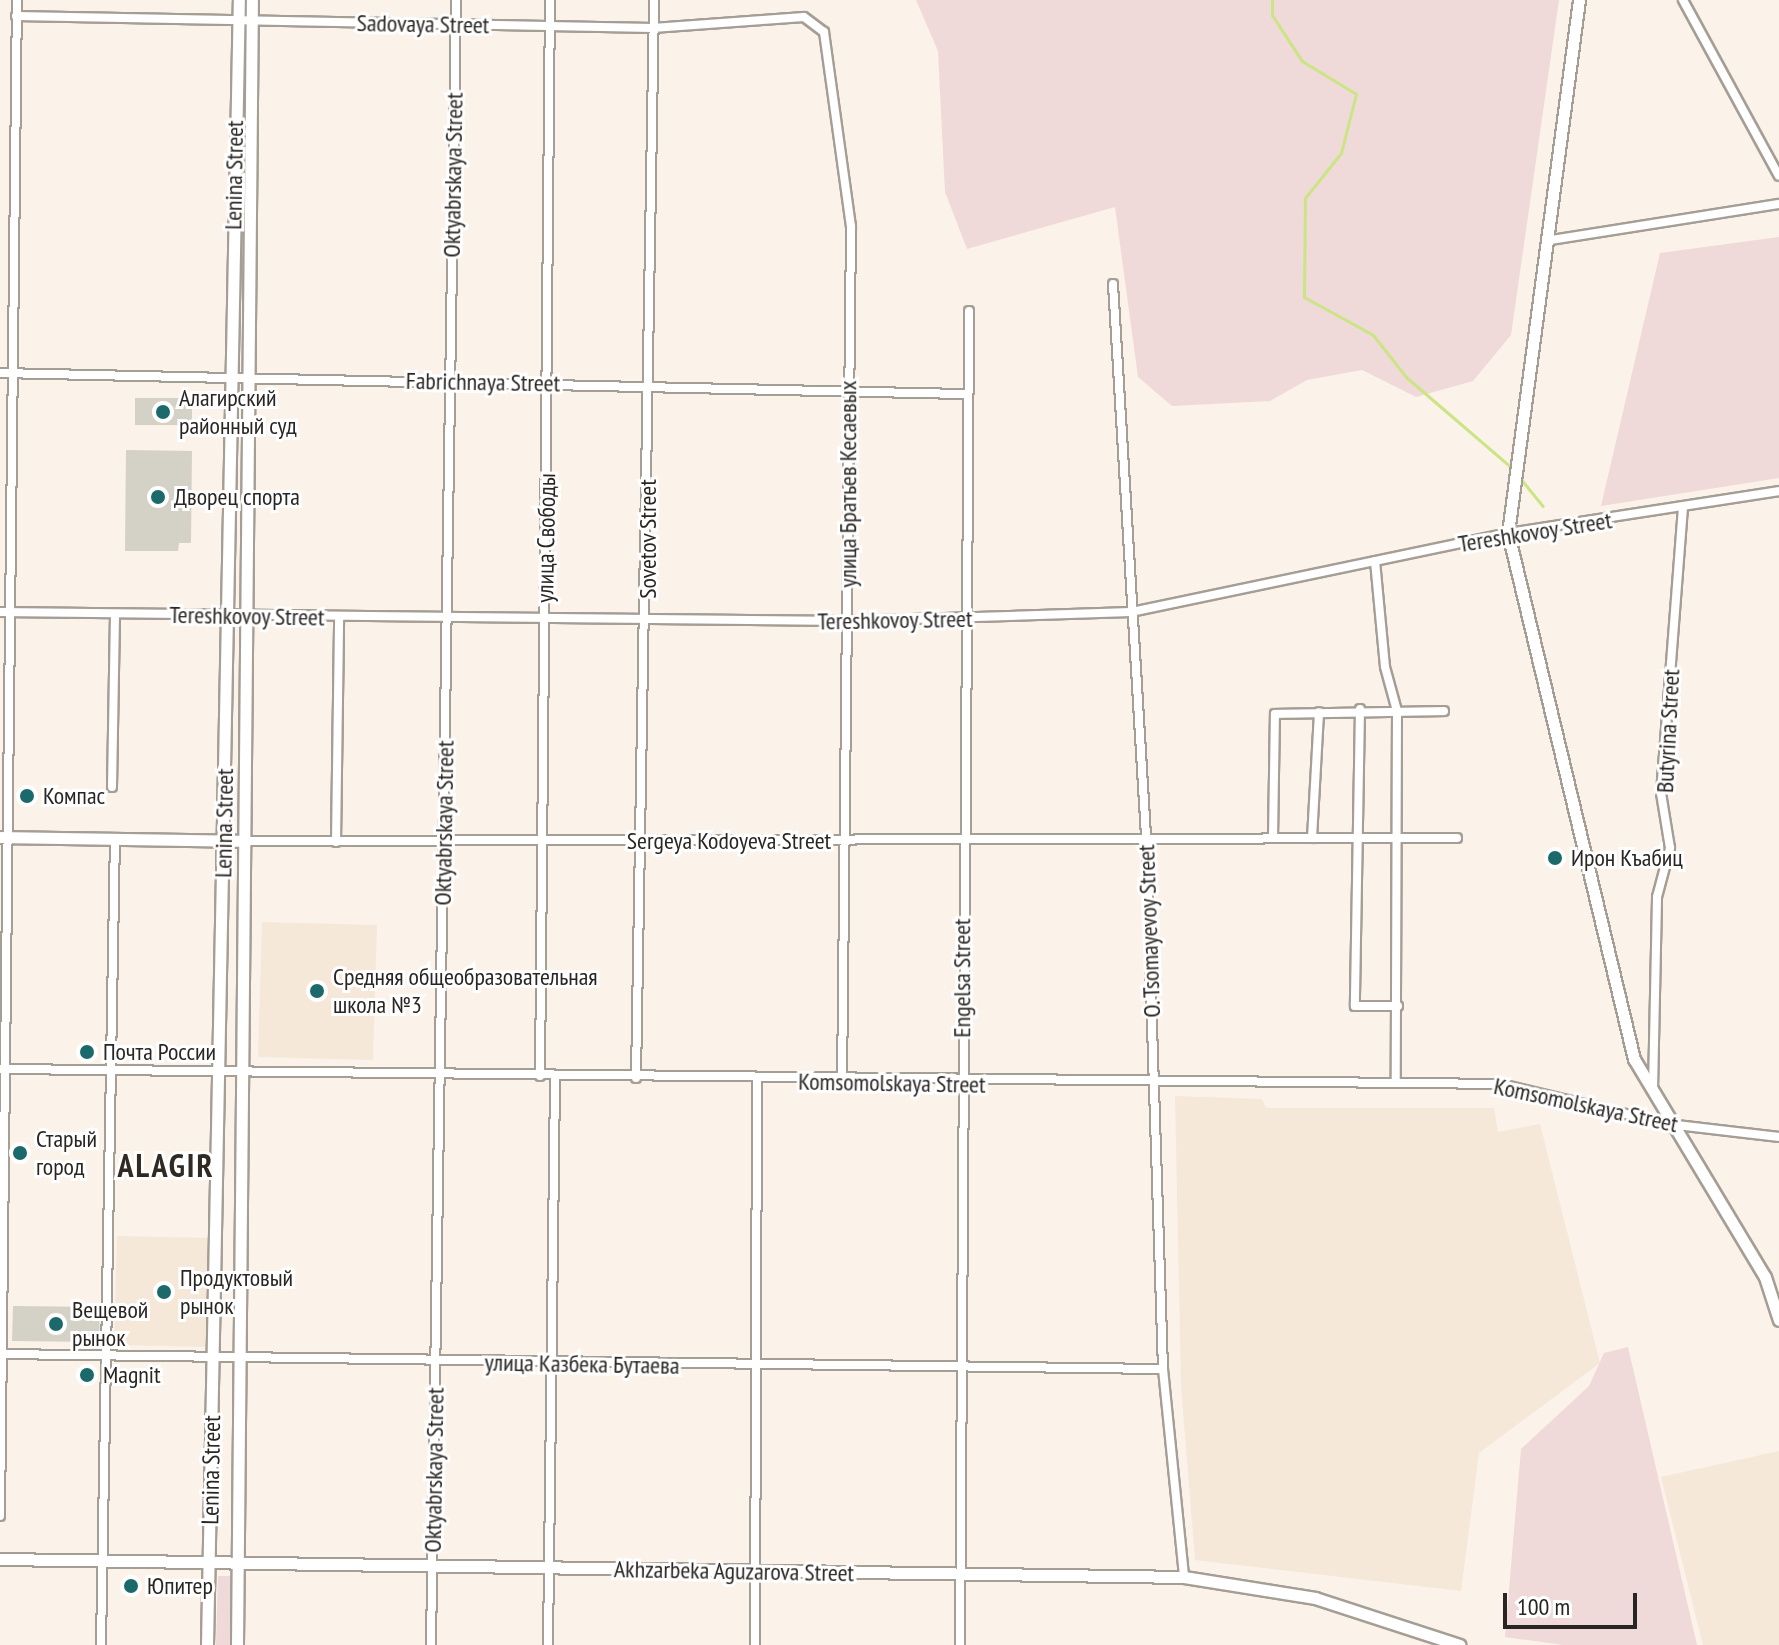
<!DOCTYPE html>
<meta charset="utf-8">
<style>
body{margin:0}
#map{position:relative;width:1779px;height:1645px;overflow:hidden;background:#fbf2e9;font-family:"PT Sans Narrow",sans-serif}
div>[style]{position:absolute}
.built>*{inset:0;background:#f5e8d8}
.green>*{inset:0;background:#f0d9d9}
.stream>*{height:3px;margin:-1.5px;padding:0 1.5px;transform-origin:1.5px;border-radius:1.5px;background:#cbe585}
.building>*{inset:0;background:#d4d1c6}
.roads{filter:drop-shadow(2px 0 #a59e95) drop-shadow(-2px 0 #a59e95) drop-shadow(0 2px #a59e95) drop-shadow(0 -2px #a59e95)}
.minor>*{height:8px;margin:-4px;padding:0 4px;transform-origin:4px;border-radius:4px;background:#fff}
.tertiary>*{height:11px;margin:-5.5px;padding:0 5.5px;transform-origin:5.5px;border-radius:5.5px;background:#fff}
.dots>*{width:22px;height:22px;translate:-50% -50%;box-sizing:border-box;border:4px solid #fff;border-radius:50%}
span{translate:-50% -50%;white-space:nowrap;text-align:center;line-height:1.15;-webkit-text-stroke:6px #fff;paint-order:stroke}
.street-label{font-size:24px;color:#282522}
.poi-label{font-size:24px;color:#282522}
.left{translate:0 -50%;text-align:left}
.district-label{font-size:32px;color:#302a23;font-weight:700;letter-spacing:2px}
.scale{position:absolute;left:1503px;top:1593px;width:134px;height:36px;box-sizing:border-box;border:4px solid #282522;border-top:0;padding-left:10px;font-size:24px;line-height:28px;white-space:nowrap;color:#282522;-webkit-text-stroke:6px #fff;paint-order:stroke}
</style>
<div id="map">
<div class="built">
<i style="clip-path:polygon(262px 922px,377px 925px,373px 1060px,258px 1057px)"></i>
<i style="clip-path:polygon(1175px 1096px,1262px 1099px,1266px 1108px,1494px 1108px,1498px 1132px,1540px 1124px,1600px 1363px,1479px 1453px,1461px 1591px,1195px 1560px,1181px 1386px)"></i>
<i style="clip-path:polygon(117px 1236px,213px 1238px,210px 1347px,114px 1345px)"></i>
<i style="clip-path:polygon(1779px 1451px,1779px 1645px,1703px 1645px,1661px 1477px)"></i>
</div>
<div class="green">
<i style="clip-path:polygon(916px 0,1559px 0,1511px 335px,1473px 381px,1416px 397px,1362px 370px,1307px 380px,1270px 401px,1172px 406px,1138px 377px,1115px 207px,967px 249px,945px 192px,938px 51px)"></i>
<i style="clip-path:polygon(1779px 237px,1779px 478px,1601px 506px,1660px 253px)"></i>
<i style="clip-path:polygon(1628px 1347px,1697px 1645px,1563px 1645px,1505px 1637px,1521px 1449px,1589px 1386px,1604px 1353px)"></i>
<i style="clip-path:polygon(218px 1576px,233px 1576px,231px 1645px,216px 1645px)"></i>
</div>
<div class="stream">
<i style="left:1272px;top:0;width:15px;rotate:90deg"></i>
<i style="left:1272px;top:15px;width:55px;rotate:56.9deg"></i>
<i style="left:1302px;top:61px;width:63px;rotate:31.4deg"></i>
<i style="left:1356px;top:94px;width:61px;rotate:104.3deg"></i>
<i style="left:1341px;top:153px;width:58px;rotate:128.7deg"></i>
<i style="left:1305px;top:198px;width:99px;rotate:90.6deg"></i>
<i style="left:1304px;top:297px;width:79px;rotate:28.8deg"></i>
<i style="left:1373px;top:335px;width:53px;rotate:51.8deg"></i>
<i style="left:1406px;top:377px;width:141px;rotate:40.7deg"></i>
<i style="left:1520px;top:478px;width:36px;rotate:51deg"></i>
</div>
<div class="building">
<i style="clip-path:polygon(135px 398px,192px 398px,192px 425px,135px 425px)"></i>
<i style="clip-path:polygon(126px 450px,192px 451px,191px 543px,179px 543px,178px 551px,125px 551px)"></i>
<i style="clip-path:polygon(13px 1306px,100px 1307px,99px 1342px,12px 1341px)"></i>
</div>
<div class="roads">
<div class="minor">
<i style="left:1683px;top:0;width:200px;rotate:61.4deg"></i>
<i style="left:16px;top:16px;width:637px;rotate:1.08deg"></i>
<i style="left:653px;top:28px;width:151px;rotate:-4.2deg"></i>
<i style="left:804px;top:17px;width:25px;rotate:37deg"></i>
<i style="left:824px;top:32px;width:196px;rotate:82.1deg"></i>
<i style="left:851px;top:226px;width:856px;rotate:90.6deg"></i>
<i style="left:1551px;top:240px;width:231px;rotate:-9deg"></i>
<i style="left:1113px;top:284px;width:554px;rotate:86.58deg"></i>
<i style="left:1146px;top:837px;width:532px;rotate:88.17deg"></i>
<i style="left:1163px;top:1369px;width:209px;rotate:84.2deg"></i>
<i style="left:0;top:373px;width:966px;rotate:1.25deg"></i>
<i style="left:1375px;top:561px;width:106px;rotate:84.6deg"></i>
<i style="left:1385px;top:667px;width:46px;rotate:74.7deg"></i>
<i style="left:1397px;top:711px;width:371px;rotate:90.2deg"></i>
<i style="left:0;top:612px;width:847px;rotate:0.61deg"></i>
<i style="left:847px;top:621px;width:284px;rotate:-1.8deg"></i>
<i style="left:1131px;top:612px;width:385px;rotate:-11.8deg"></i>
<i style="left:1508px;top:533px;width:274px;rotate:-8.8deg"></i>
<i style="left:1360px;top:709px;width:297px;rotate:91deg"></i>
<i style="left:1355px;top:1006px;width:43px"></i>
<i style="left:112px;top:787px;width:173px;rotate:-89deg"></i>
<i style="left:1273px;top:838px;width:124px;rotate:-89.1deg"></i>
<i style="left:1275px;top:714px;width:169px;rotate:-1deg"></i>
<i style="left:1312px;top:838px;width:126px;rotate:-86.8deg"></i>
<i style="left:246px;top:841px;width:1211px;rotate:-0.14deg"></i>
<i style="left:336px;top:842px;width:225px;rotate:-89.2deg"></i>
<i style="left:0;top:1069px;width:1500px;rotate:0.57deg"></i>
<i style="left:1500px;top:1084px;width:173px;rotate:13.4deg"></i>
<i style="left:1668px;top:1124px;width:112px;rotate:6.7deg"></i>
<i style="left:540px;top:1076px;width:1076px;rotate:-89.47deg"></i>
<i style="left:636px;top:1078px;width:1078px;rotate:-89.04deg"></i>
<i style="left:1653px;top:1090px;width:193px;rotate:-88.8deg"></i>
<i style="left:1657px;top:897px;width:51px;rotate:-75.1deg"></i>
<i style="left:1670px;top:848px;width:56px;rotate:-99.3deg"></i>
<i style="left:1661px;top:793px;width:284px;rotate:-85.6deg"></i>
<i style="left:0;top:1354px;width:1163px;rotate:0.74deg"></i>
<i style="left:0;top:1516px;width:1516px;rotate:-89.36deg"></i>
<i style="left:101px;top:1645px;width:807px;rotate:-89.01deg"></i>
<i style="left:431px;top:1645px;width:1645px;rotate:-89.13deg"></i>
<i style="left:548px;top:1645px;width:568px;rotate:-89.29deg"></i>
<i style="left:755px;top:1645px;width:564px;rotate:-89.8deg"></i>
<i style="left:960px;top:1645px;width:1334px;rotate:-89.61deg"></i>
</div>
<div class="tertiary">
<i style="left:1579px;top:0;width:538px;rotate:97.59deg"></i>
<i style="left:1508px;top:533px;width:541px;rotate:76.53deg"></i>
<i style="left:1634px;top:1059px;width:254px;rotate:59deg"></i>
<i style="left:1765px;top:1277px;width:45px;rotate:72deg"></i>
<i style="left:0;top:837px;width:246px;rotate:0.9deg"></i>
<i style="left:0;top:1559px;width:1184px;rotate:0.87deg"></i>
<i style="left:1184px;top:1577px;width:133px;rotate:9.1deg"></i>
<i style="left:1315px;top:1598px;width:152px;rotate:18deg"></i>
<i style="left:207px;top:1645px;width:1645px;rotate:-88.89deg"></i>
<i style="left:237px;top:1645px;width:1645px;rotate:-89.48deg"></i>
</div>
</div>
<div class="dots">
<i style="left:163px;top:412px;background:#1c696c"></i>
<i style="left:158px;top:497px;background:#1c696c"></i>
<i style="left:27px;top:796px;background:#1c696c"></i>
<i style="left:1555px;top:858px;background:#1c696c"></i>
<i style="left:317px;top:991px;background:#1c696c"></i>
<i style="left:87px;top:1052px;background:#1c696c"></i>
<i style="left:20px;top:1153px;background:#1c696c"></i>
<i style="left:164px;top:1292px;background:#1c696c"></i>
<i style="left:56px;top:1324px;background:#1c696c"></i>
<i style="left:87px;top:1375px;background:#1c696c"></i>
<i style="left:131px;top:1586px;background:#1c696c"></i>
</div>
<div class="street-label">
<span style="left:423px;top:24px;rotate:1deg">Sadovaya Street</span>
<span style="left:234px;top:175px;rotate:-89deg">Lenina Street</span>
<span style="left:453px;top:175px;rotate:-89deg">Oktyabrskaya Street</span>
<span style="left:483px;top:382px;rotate:1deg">Fabrichnaya Street</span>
<span style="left:848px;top:484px;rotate:-90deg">улица Братьев Кесаевых</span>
<span style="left:1535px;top:532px;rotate:-9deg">Tereshkovoy Street</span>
<span style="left:546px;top:538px;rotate:-89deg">улица Свободы</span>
<span style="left:648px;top:539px;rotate:-90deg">Sovetov Street</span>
<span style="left:247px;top:616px;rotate:1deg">Tereshkovoy Street</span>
<span style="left:895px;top:620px;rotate:-1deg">Tereshkovoy Street</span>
<span style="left:1668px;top:731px;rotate:-87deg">Butyrina Street</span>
<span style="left:224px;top:823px;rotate:-89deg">Lenina Street</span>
<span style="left:444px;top:823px;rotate:-89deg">Oktyabrskaya Street</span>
<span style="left:729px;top:841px">Sergeya Kodoyeva Street</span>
<span style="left:1149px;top:931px;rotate:-92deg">O. Tsomayevoy Street</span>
<span style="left:962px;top:978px;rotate:-90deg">Engelsa Street</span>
<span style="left:892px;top:1083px;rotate:1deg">Komsomolskaya Street</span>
<span style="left:1586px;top:1105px;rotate:12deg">Komsomolskaya Street</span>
<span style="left:582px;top:1364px;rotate:1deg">улица Казбека Бутаева</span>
<span style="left:211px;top:1470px;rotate:-89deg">Lenina Street</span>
<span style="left:434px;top:1470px;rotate:-89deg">Oktyabrskaya Street</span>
<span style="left:734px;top:1571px;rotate:1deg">Akhzarbeka Aguzarova Street</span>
</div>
<div class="poi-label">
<span class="left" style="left:179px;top:412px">Алагирский<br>районный суд</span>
<span class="left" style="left:174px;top:497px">Дворец спорта</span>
<span class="left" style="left:43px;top:796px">Компас</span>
<span class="left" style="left:1571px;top:858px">Ирон Къабиц</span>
<span class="left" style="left:333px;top:991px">Средняя общеобразовательная<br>школа №3</span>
<span class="left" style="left:103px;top:1052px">Почта России</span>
<span class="left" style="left:36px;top:1153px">Старый<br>город</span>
<span class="left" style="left:180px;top:1292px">Продуктовый<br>рынок</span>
<span class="left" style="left:72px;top:1324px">Вещевой<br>рынок</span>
<span class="left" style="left:103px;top:1375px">Magnit</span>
<span class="left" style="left:147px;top:1586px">Юпитер</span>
</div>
<div class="district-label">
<span style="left:166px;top:1165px">ALAGIR</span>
</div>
<div class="scale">100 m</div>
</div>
